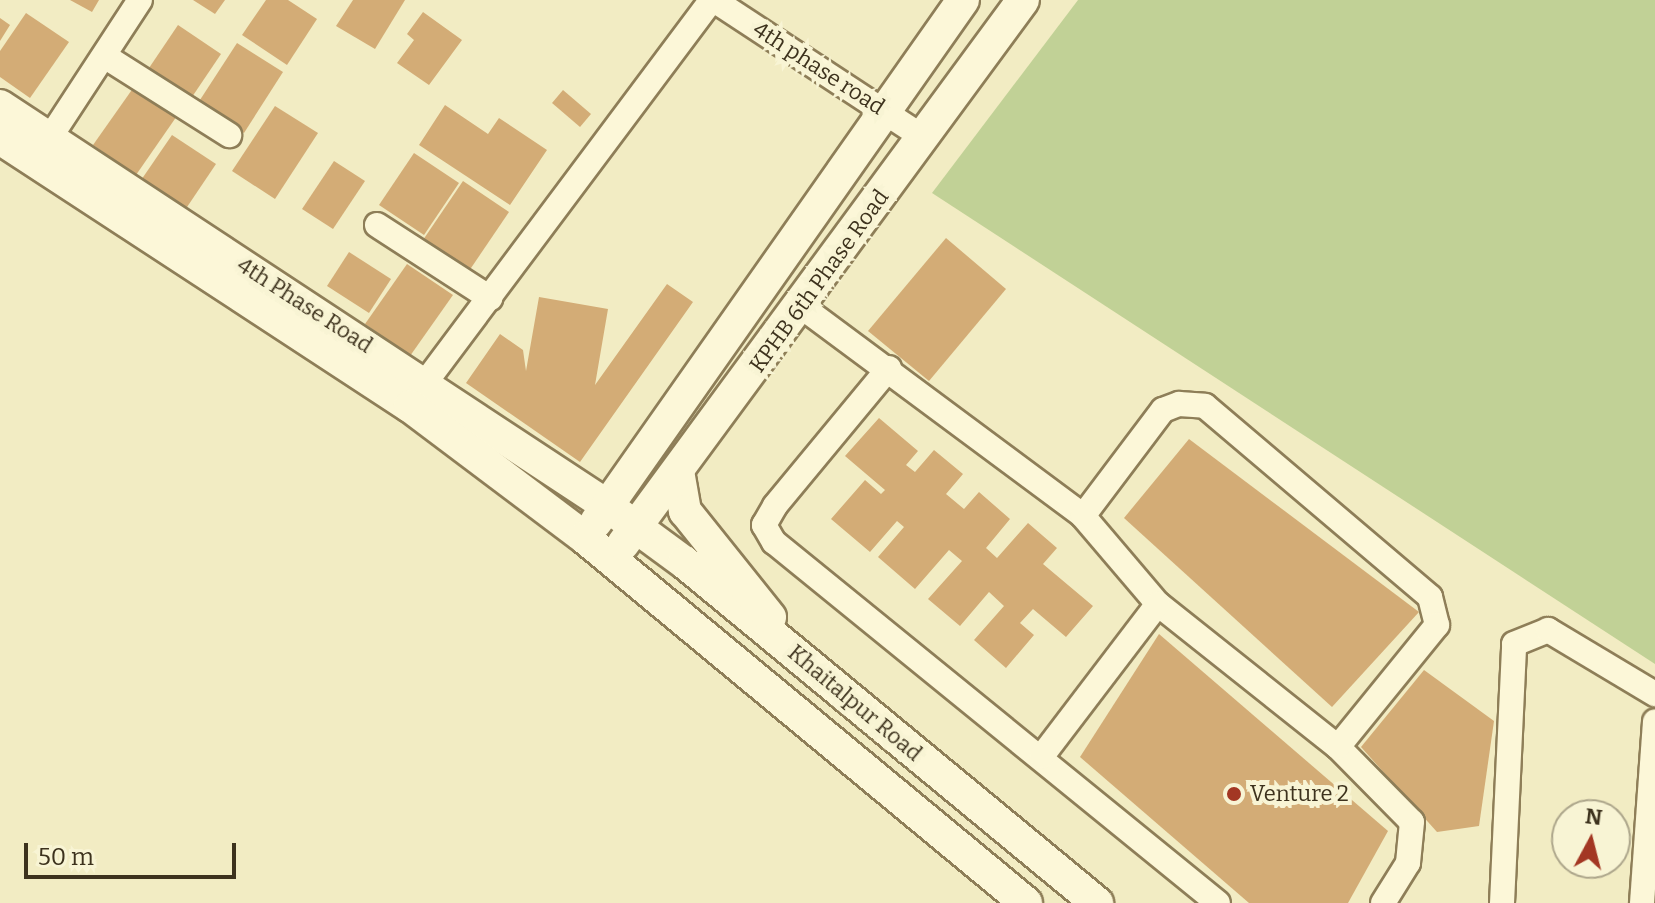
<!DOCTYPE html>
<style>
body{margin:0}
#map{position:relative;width:1655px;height:903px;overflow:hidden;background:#f2ecc3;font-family:Bitter,serif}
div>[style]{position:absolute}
.green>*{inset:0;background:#c1d196}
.building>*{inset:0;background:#d3ac76}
.roads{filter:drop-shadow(2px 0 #8e7e58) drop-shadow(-2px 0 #8e7e58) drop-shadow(0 2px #8e7e58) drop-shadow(0 -2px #8e7e58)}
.minor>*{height:24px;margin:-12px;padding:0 12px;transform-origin:12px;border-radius:12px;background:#fcf7d8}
.tertiary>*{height:32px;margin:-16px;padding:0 16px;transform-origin:16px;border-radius:16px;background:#fcf7d8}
.dots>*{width:22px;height:22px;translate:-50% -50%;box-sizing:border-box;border:4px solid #f8f4d4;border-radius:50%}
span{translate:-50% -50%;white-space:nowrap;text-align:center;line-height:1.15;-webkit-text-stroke:8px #f8f4d4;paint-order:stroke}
.street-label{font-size:22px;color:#3d321d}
.poi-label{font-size:22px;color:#3d321d}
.left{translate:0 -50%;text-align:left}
.north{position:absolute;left:1551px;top:799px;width:80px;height:80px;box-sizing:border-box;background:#f8f4d4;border:2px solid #ada68b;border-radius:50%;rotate:7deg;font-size:22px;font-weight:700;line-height:32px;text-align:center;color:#3d321d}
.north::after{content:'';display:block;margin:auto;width:28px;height:36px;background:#a33723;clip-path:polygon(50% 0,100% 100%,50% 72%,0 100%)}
.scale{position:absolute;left:24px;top:843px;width:212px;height:36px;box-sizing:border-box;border:4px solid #3d321d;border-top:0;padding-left:10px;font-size:24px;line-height:28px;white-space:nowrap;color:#3d321d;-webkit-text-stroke:6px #f8f4d4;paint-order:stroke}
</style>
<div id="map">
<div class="green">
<i style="clip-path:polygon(1078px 0,1655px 0,1655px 664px,932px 193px)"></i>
</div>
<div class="building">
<i style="clip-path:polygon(70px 0,99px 0,92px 12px)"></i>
<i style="clip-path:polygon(193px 0,225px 0,215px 14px)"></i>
<i style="clip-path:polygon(266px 0,288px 0,317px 19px,287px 65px,242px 35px)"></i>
<i style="clip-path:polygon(353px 0,405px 0,375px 49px,336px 26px)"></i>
<i style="clip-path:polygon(423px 12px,462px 40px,429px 85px,397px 63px,414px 40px,407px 34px)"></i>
<i style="clip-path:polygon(26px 13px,69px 42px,30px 98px,0 77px,0 51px)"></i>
<i style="clip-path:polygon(0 18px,10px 25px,0 41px)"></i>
<i style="clip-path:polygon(178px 25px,221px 54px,192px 97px,149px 68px)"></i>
<i style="clip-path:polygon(237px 43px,283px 72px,244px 133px,198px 103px)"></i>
<i style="clip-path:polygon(136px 84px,179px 113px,136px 175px,93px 145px)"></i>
<i style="clip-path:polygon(563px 90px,591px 114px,580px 127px,552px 103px)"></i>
<i style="clip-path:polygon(445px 105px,488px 134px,499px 118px,547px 150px,510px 205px,419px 145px)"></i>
<i style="clip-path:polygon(275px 106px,318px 133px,275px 199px,232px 171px)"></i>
<i style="clip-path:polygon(172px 135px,216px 164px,181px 216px,137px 186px)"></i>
<i style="clip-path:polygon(414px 153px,459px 183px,424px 235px,379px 205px)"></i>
<i style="clip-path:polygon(334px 161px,365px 181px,333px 229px,302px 209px)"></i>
<i style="clip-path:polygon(463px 181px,509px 212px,469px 271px,423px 240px)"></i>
<i style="clip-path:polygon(946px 238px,1006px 289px,929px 381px,868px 331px)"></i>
<i style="clip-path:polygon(349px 252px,391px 279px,369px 313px,327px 286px)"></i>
<i style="clip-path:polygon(407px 264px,453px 295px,410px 356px,365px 324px)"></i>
<i style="clip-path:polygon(667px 284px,693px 302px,580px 462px,466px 383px,500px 334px,523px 350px,526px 371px,539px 297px,608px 309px,595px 385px)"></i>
<i style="clip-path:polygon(879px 418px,918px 451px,906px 465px,915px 472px,934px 450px,963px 474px,946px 494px,964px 509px,979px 492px,1010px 519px,986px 548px,997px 558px,1028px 523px,1057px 548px,1043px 564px,1093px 606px,1066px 637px,1033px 609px,1020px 623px,1034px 635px,1006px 668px,974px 640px,1004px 606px,989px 592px,960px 626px,928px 599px,962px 561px,949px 550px,915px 589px,878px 557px,904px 527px,897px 521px,870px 552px,831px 519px,865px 480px,881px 494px,885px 490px,845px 456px)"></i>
<i style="clip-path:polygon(1189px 439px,1419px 612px,1332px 707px,1124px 518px)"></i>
<i style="clip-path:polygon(1159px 634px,1388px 831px,1348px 903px,1249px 903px,1080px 757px)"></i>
<i style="clip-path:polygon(1424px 670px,1494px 721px,1479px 826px,1437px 832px,1361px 747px)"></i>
</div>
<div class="roads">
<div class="minor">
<i style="left:714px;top:0;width:251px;rotate:33.3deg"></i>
<i style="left:106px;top:57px;width:146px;rotate:32.4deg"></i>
<i style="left:49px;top:139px;width:166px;rotate:-56.8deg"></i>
<i style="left:377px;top:225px;width:135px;rotate:32.9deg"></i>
<i style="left:802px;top:307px;width:350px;rotate:36.6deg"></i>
<i style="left:1083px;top:516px;width:116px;rotate:49.6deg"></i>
<i style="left:1158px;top:604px;width:230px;rotate:38.5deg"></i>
<i style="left:1338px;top:747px;width:105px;rotate:45.4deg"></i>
<i style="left:1412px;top:822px;width:41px;rotate:95.6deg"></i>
<i style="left:1408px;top:863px;width:47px;rotate:122deg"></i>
<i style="left:889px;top:368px;width:179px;rotate:129.6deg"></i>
<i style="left:775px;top:506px;width:22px;rotate:120deg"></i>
<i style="left:764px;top:525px;width:20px;rotate:60deg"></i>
<i style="left:774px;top:542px;width:572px;rotate:39.11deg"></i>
<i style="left:425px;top:383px;width:479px;rotate:-53.2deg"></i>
<i style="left:1083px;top:516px;width:133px;rotate:-53deg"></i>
<i style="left:1163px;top:410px;width:17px;rotate:-21deg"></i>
<i style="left:1179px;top:404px;width:26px;rotate:4deg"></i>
<i style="left:1205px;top:406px;width:295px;rotate:40.3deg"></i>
<i style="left:1430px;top:597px;width:29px;rotate:76deg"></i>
<i style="left:1437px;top:625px;width:157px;rotate:129.1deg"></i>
<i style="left:1042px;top:756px;width:191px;rotate:-52.7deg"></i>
<i style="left:1502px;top:903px;width:259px;rotate:-87.3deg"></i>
<i style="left:1514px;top:644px;width:37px;rotate:-22deg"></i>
<i style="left:1548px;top:630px;width:125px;rotate:30.9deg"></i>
<i style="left:1642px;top:903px;width:182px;rotate:-85.9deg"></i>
</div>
<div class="tertiary">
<i style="left:0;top:106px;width:729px;rotate:33.36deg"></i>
<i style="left:609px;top:507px;width:93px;rotate:36.3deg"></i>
<i style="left:684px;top:562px;width:536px;rotate:39.55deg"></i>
<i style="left:0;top:138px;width:490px;rotate:33.2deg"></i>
<i style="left:410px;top:406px;width:218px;rotate:37deg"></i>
<i style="left:584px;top:537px;width:574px;rotate:39.63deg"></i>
<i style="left:678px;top:471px;width:41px;rotate:80.1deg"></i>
<i style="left:685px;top:511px;width:136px;rotate:51.3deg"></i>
<i style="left:596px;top:522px;width:638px;rotate:-54.89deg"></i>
<i style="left:623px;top:544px;width:675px;rotate:-53.67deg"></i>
</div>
</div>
<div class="dots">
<i style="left:1234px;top:794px;background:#a33723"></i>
</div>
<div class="street-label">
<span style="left:819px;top:68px;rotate:33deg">4th phase road</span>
<span style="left:819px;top:281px;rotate:-54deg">KPHB 6th Phase Road</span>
<span style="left:305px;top:305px;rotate:33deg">4th Phase Road</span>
<span style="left:855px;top:703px;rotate:40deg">Khaitalpur Road</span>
</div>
<div class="poi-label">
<span class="left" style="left:1250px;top:794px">Venture 2</span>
</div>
<div class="north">N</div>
<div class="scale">50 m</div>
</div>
